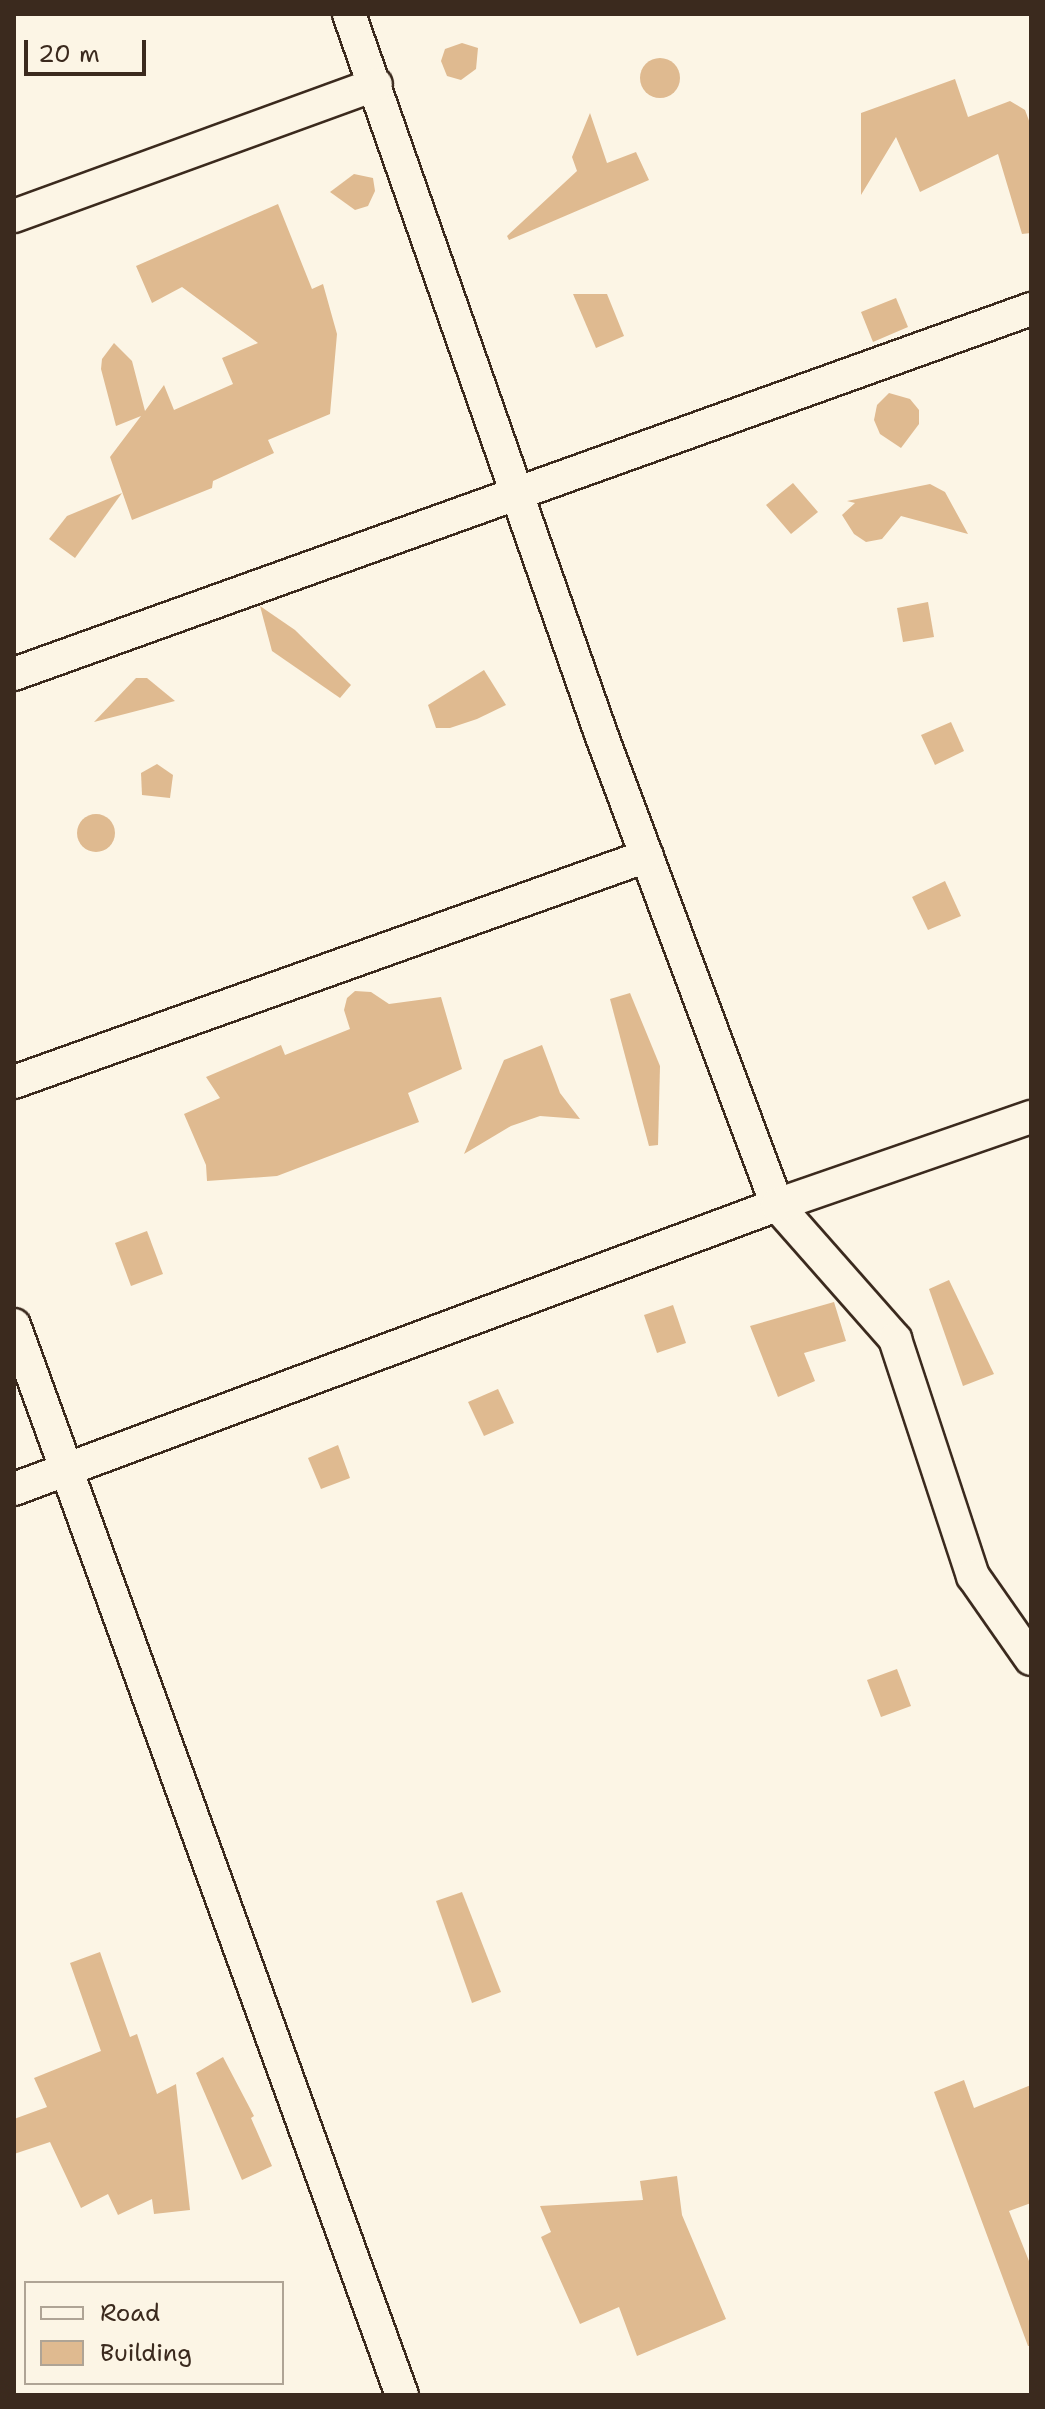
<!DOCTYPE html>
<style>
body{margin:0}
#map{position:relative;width:1045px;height:2409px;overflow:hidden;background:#fcf5e5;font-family:"Shantell Sans",sans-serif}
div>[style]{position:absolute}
.building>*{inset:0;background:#dfba90}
.round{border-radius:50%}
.roads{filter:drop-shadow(2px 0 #3b2a1e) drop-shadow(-2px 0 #3b2a1e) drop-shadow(0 2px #3b2a1e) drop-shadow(0 -2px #3b2a1e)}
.minor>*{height:32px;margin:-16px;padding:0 16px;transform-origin:16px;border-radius:16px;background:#fcf5e5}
span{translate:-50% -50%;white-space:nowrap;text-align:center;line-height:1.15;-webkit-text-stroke:6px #fcf5e5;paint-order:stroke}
.frame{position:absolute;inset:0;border:16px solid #3b2a1e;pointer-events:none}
.legend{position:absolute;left:24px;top:2281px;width:260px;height:104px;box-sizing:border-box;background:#fcf5e5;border:2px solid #afa495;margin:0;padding:10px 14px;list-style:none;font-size:24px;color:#3b2a1e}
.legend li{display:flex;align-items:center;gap:16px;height:40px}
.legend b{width:40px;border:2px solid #afa495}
.scale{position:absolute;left:24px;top:40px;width:122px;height:36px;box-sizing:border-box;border:4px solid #3b2a1e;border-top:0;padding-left:10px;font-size:24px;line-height:28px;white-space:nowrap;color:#3b2a1e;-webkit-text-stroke:6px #fcf5e5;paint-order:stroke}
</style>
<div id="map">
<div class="building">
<i style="clip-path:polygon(462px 43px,478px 48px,476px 69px,461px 80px,447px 76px,441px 61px,445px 49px)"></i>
<i class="round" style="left:640px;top:58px;width:40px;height:40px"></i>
<i style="clip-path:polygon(955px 79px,968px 117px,1010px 101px,1025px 110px,1031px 126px,1031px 233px,1022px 234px,998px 154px,920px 192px,896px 137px,861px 195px,861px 113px)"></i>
<i style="clip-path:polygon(590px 113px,607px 163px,636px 152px,649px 180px,509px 240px,507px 236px,577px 171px,572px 157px)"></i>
<i style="clip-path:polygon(354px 174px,373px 178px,375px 191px,368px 206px,355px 210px,330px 192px)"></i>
<i style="clip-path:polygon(278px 204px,312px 289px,323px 284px,337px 334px,330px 414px,268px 440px,274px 453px,213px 481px,212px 488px,132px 520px,110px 457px,141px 416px,116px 426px,101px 369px,102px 359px,114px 343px,132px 361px,145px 411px,164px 385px,174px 410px,233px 384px,222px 358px,258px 343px,182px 287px,152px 303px,136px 266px)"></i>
<i style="clip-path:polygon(573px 294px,607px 294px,624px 336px,596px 348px)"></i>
<i style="clip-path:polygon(896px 298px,908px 327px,873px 342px,861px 312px)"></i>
<i style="clip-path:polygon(889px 393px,910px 399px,919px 410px,919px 424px,901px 448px,880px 434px,874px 420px,877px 405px)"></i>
<i style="clip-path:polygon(793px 483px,818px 512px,791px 534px,766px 505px)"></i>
<i style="clip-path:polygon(930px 484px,945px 492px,968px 534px,901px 516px,882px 539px,866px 542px,854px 534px,842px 515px,855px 503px,847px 501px)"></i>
<i style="clip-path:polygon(122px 493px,75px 558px,49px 539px,67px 516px)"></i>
<i style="clip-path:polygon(928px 602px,934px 637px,903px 642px,897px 608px)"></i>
<i style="clip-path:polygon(260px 606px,295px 630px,351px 685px,340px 698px,272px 651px)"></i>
<i style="clip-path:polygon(484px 670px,506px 705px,477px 719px,450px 728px,436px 728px,428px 705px)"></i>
<i style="clip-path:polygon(136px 678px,147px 678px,175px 701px,94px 722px)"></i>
<i style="clip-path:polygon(951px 722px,964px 751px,935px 765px,921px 735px)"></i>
<i style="clip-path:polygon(157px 764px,173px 775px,170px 798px,142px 795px,141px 773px)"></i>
<i class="round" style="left:77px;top:814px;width:38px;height:38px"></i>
<i style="clip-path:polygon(945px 881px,961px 916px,928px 930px,912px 897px)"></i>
<i style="clip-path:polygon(355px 991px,371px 992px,389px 1004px,441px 997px,462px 1069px,408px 1093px,419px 1122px,277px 1176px,207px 1181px,206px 1165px,184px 1114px,220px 1098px,206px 1077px,281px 1045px,285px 1055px,350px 1029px,344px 1010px,347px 998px)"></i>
<i style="clip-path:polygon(630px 993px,660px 1066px,658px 1145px,649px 1146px,610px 999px)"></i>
<i style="clip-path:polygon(542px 1045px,560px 1093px,580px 1119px,540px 1116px,511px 1126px,464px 1154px,504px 1060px)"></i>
<i style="clip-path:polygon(147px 1231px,163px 1274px,131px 1286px,115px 1243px)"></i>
<i style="clip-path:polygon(949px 1280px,994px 1374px,963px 1386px,929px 1289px)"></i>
<i style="clip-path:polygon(834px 1302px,846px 1341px,804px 1353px,815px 1381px,778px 1397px,750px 1326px)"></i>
<i style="clip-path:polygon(673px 1305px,686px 1343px,657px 1353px,644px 1315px)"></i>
<i style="clip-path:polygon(498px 1389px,514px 1423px,484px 1436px,468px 1402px)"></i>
<i style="clip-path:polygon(338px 1445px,350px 1478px,321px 1489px,308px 1458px)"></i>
<i style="clip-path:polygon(897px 1669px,911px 1706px,881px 1717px,867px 1680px)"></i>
<i style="clip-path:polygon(462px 1892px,501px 1992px,472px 2003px,436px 1901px)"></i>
<i style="clip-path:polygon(100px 1952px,130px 2037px,137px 2034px,157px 2094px,176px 2084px,190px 2210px,154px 2214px,152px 2199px,118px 2215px,108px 2194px,81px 2208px,50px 2142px,14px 2154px,14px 2119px,47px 2107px,34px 2078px,101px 2051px,70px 1963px)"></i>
<i style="clip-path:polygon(223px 2057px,254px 2116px,251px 2118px,272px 2166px,242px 2180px,196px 2073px)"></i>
<i style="clip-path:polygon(964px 2080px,974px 2108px,1031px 2085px,1031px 2203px,1009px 2211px,1031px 2266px,1031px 2346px,1028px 2346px,934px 2092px)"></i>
<i style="clip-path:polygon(677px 2176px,682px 2215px,726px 2319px,637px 2356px,619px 2307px,580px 2324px,541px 2237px,551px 2232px,540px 2206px,643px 2200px,640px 2181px)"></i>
</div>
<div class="roads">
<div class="minor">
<i style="left:349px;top:14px;width:763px;rotate:70.71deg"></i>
<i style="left:601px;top:734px;width:503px;rotate:69.51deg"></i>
<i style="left:777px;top:1205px;width:179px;rotate:48.6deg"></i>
<i style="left:895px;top:1339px;width:250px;rotate:71.8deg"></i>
<i style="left:973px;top:1576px;width:101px;rotate:55.1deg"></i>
<i style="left:14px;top:216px;width:385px;rotate:-20deg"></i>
<i style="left:14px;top:674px;width:1081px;rotate:-19.74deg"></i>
<i style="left:14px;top:1082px;width:672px;rotate:-19.65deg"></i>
<i style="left:14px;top:1325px;width:1138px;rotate:70.07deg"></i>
<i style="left:14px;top:1489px;width:814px;rotate:-20.42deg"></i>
<i style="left:777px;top:1205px;width:269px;rotate:-19.1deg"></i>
</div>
</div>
<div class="frame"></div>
<ul class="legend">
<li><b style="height:10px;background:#fcf5e5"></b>Road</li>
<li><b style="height:22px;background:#dfba90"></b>Building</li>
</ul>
<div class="scale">20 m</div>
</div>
